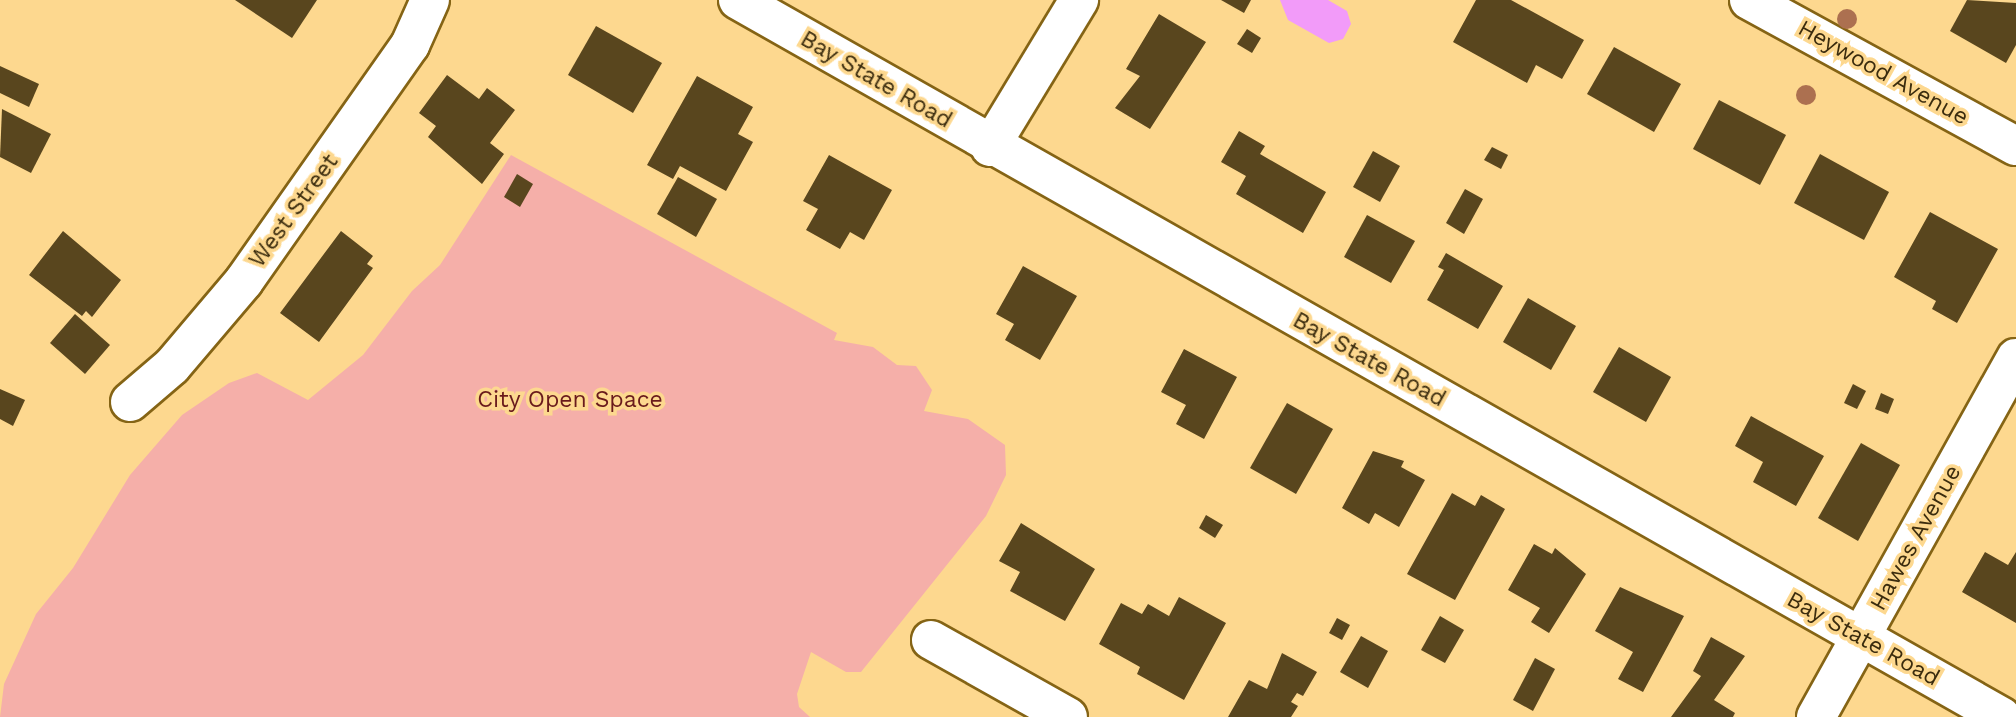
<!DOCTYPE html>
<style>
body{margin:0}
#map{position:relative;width:2016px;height:717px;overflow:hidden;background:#fdd88f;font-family:"Work Sans",sans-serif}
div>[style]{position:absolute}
.green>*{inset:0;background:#f5afa9}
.water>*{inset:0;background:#f29bf9}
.building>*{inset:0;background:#59461e}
.roads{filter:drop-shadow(2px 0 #856415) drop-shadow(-2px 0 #856415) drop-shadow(0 2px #856415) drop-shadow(0 -2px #856415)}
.street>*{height:38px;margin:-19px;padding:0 19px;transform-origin:19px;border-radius:19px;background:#fff}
.trees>*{width:20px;height:20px;margin:-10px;border-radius:50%;background:#ac7050}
span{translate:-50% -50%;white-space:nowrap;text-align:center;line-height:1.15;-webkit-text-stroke:7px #fdd88f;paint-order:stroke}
.street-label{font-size:23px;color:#3b2c0e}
.park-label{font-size:23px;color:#691a1c}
</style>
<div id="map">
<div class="green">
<i style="clip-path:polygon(511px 155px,837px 333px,834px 340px,873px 347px,897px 365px,916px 366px,932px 390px,924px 411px,968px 419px,1005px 445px,1006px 475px,986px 516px,861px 672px,846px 672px,811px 652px,797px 694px,799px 707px,810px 717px,0 717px,4px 684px,36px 614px,73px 568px,130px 475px,182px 415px,229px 383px,257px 373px,308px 400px,363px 355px,412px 291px,440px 265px)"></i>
</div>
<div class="water">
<i style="clip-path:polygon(1280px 0,1328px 0,1347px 11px,1351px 24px,1343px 39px,1329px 43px,1288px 20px)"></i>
</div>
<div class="building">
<i style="clip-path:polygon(235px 0,317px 0,292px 38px)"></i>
<i style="clip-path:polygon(1221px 0,1251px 0,1244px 13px)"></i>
<i style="clip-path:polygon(1476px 0,1511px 0,1584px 40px,1562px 79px,1536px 65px,1527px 83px,1453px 42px)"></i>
<i style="clip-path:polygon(1967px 0,2016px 3px,2016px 45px,2006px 63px,1950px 31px)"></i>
<i style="clip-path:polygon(1159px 14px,1206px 42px,1150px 129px,1115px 108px,1140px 76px,1126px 69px)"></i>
<i style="clip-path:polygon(596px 26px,662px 63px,633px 113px,568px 75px)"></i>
<i style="clip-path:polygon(1247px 29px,1261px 38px,1252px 53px,1237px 44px)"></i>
<i style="clip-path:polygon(1614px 47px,1681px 84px,1654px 132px,1587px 94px)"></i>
<i style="clip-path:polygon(0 66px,39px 84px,29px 107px,0 93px)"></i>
<i style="clip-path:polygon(447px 75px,479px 99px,487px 88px,515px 110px,490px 143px,504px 154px,482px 184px,428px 137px,436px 126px,419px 113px)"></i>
<i style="clip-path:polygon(697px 76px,753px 107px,738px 134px,753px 142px,726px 191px,680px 166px,673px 179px,647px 165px)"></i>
<i style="clip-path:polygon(1719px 100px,1786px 135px,1760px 185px,1693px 149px)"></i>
<i style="clip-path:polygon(2px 109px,51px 134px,31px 173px,0 157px)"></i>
<i style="clip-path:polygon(1239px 131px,1265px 146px,1260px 154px,1326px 192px,1303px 233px,1236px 194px,1246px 176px,1221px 162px)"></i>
<i style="clip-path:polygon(1492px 147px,1508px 155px,1501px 169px,1484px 160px)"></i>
<i style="clip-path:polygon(1373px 151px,1400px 166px,1380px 202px,1353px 187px)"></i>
<i style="clip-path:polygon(1820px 154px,1889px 192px,1864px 240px,1794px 203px)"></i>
<i style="clip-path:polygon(829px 155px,892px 190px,864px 240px,850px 232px,840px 249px,806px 230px,818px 209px,803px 201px)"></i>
<i style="clip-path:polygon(517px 174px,533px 184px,520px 207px,504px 197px)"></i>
<i style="clip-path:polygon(678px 177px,717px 199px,696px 237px,657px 214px)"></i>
<i style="clip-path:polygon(1465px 189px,1483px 199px,1464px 234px,1446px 223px)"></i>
<i style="clip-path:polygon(1930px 212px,1998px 249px,1957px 323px,1932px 309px,1936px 301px,1894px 277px)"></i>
<i style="clip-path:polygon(1367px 215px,1415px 241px,1391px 283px,1344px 257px)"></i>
<i style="clip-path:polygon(63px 231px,121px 280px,92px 317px,86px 311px,82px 316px,29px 275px)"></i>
<i style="clip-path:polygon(341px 231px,373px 256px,367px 264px,373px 268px,319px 342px,280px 313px)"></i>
<i style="clip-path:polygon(1446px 253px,1503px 286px,1478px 329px,1427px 300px,1444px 270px,1438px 267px)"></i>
<i style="clip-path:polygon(1023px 266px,1077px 296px,1040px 360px,1005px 340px,1014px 324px,996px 314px)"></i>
<i style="clip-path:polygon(1528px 298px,1576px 326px,1551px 370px,1503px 342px)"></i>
<i style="clip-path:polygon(75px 314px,110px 345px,85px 374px,50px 343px)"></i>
<i style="clip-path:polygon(1619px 347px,1671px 377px,1646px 422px,1593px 392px)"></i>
<i style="clip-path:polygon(1184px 349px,1237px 377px,1204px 439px,1176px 424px,1186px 405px,1161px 392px)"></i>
<i style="clip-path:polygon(1853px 384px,1866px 391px,1857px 409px,1844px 403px)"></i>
<i style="clip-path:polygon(0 389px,25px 400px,13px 426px,0 419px)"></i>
<i style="clip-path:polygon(1881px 393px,1894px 399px,1888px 414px,1875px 409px)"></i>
<i style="clip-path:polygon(1287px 403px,1333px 429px,1296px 494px,1250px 468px)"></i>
<i style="clip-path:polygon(1751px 416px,1824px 456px,1796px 506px,1753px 482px,1763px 462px,1735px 446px)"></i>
<i style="clip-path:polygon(1861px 443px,1900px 465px,1858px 541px,1818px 518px)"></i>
<i style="clip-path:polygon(1373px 451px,1404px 461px,1401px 467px,1425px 480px,1399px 527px,1375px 513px,1369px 524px,1342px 508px)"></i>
<i style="clip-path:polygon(1452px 493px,1475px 506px,1481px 495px,1505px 509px,1455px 600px,1407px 574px)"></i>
<i style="clip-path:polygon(1206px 515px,1223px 525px,1215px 538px,1199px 528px)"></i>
<i style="clip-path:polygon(1021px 523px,1095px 569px,1065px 621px,1010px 591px,1020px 572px,999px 561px)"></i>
<i style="clip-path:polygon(1534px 544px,1552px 554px,1555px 548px,1586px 574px,1549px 633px,1531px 622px,1540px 608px,1508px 590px)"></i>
<i style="clip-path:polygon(1985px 552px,2008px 565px,2016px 552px,2016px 623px,1962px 592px)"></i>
<i style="clip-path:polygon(1620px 587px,1684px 616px,1643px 692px,1618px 679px,1633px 652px,1595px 631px)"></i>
<i style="clip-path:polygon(1179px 597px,1226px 623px,1184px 700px,1137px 674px,1140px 667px,1099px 644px,1121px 603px,1142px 614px,1148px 604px,1169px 616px)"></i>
<i style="clip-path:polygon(1440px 616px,1464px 630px,1445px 663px,1421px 650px)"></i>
<i style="clip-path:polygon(1337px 618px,1350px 625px,1342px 640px,1329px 633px)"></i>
<i style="clip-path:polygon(1361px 636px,1388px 651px,1368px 688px,1340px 672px)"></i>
<i style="clip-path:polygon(1711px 637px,1745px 656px,1714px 700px,1735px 713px,1733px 717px,1671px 717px,1701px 676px,1693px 671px)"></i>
<i style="clip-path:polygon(1282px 653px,1317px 672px,1303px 696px,1297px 693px,1291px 702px,1298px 706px,1291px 717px,1228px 717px,1249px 680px,1267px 689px)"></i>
<i style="clip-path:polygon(1535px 658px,1555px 669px,1533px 711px,1513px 700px)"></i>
</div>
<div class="roads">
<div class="street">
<i style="left:738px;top:0;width:1453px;rotate:29.56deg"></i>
<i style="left:1749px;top:0;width:304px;rotate:28.7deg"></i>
<i style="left:990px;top:147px;width:172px;rotate:-58.8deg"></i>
<i style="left:130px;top:402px;width:55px;rotate:-40.6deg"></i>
<i style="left:172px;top:366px;width:111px;rotate:-49.7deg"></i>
<i style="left:244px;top:281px;width:289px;rotate:-54.9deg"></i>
<i style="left:410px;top:45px;width:49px;rotate:-66deg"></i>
<i style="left:931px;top:640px;width:157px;rotate:29.3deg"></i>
<i style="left:1816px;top:717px;width:411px;rotate:-60.9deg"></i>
</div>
</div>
<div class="trees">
<i style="left:1847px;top:19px"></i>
<i style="left:1806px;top:95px"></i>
</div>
<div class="street-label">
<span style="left:1883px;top:73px;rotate:29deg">Heywood Avenue</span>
<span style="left:876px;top:80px;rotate:30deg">Bay State Road</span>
<span style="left:294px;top:211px;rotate:-54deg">West Street</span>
<span style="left:1369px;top:360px;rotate:29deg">Bay State Road</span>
<span style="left:1916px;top:538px;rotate:-61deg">Hawes Avenue</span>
<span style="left:1863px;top:639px;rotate:29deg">Bay State Road</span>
</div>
<div class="park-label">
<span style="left:570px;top:400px">City Open Space</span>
</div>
</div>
